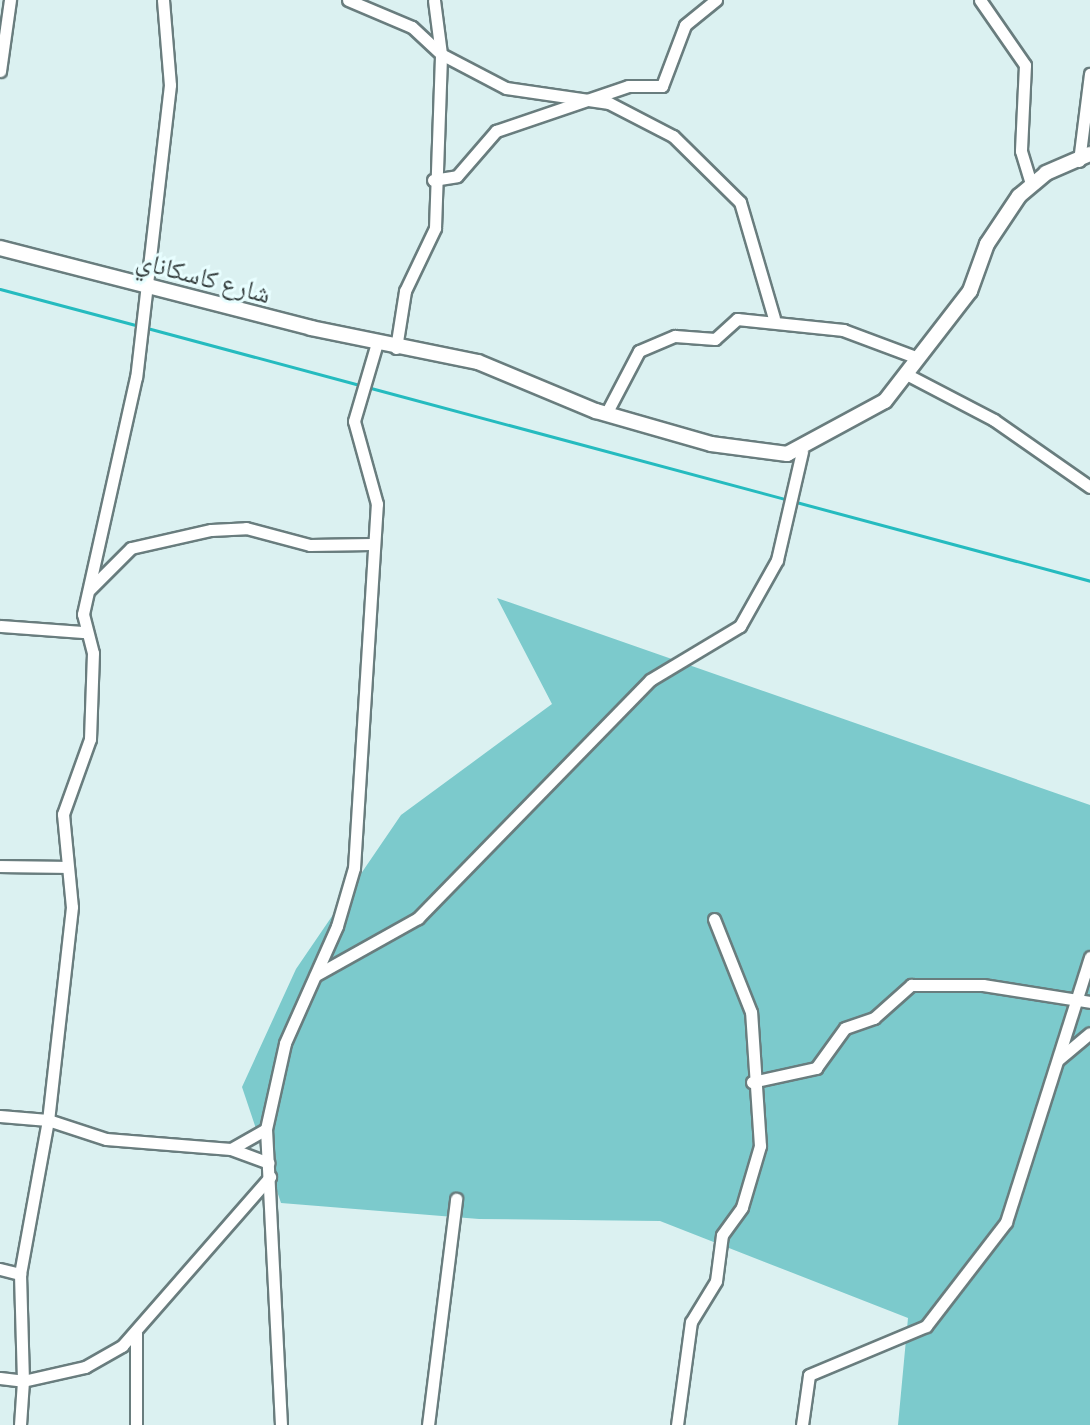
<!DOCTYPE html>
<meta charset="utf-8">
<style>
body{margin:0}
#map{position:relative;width:1090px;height:1425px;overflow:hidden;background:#dbf1f1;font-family:Barlow,"Noto Naskh Arabic",sans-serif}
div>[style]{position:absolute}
.green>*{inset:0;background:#7ccacc}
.stream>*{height:3px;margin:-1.5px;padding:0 1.5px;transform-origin:1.5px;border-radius:1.5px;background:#25bbbf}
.roads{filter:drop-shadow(2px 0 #697d7e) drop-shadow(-2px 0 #697d7e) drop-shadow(0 2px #697d7e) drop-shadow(0 -2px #697d7e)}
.minor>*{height:11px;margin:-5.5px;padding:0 5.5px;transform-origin:5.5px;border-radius:5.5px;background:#fff}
.tertiary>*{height:14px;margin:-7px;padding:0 7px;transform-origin:7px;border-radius:7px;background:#fff}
span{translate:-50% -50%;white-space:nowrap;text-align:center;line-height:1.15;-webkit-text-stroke:6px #e8feff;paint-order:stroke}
.street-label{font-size:26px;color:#343d3d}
</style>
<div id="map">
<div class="green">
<i style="clip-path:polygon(497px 598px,1090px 805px,1090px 1425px,898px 1425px,908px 1318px,660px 1221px,479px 1219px,281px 1203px,242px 1087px,296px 969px,401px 815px,552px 704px)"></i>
</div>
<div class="stream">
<i style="left:0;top:289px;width:144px;rotate:14.9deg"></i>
<i style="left:147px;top:328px;width:220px;rotate:15deg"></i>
<i style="left:367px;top:387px;width:436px;rotate:15deg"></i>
<i style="left:796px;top:502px;width:304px;rotate:15deg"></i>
</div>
<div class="roads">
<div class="minor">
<i style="left:163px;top:0;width:85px;rotate:85.3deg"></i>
<i style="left:170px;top:85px;width:294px;rotate:96.6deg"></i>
<i style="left:136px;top:377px;width:243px;rotate:102.6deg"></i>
<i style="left:83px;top:614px;width:40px;rotate:75.6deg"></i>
<i style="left:93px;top:653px;width:86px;rotate:92deg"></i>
<i style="left:90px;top:739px;width:80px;rotate:109.8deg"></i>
<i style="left:63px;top:814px;width:93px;rotate:84.5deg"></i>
<i style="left:72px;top:907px;width:214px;rotate:96.4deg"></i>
<i style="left:48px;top:1120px;width:61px;rotate:18.1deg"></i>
<i style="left:106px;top:1139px;width:125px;rotate:4.6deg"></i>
<i style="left:231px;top:1149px;width:40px;rotate:20.2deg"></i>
<i style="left:348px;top:0;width:69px;rotate:22.9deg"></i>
<i style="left:412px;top:27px;width:40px;rotate:43deg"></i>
<i style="left:441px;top:54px;width:73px;rotate:27.6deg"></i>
<i style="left:506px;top:88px;width:104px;rotate:8.3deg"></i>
<i style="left:609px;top:103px;width:72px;rotate:27.3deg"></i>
<i style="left:673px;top:136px;width:94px;rotate:44.6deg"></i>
<i style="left:740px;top:202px;width:121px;rotate:73.7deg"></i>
<i style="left:980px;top:0;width:79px;rotate:55.3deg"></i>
<i style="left:1025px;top:65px;width:86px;rotate:92.7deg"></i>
<i style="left:1021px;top:151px;width:34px;rotate:73deg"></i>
<i style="left:0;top:71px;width:72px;rotate:-82deg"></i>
<i style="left:1079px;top:161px;width:88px;rotate:-82.8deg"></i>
<i style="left:433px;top:180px;width:24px;rotate:-9deg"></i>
<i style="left:457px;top:176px;width:60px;rotate:-49.1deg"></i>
<i style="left:496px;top:131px;width:139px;rotate:-18.8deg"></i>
<i style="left:628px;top:86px;width:34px"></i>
<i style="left:662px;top:86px;width:65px;rotate:-69.3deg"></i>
<i style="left:685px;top:25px;width:40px;rotate:-39deg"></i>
<i style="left:396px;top:348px;width:58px;rotate:-81deg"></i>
<i style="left:405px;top:291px;width:70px;rotate:-64.5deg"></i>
<i style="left:435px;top:228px;width:174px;rotate:-88deg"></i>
<i style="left:441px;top:54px;width:54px;rotate:-97.4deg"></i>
<i style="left:908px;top:375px;width:97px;rotate:27.6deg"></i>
<i style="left:994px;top:420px;width:117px;rotate:34.9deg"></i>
<i style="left:607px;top:412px;width:69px;rotate:-62.3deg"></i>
<i style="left:639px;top:351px;width:39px;rotate:-23deg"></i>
<i style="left:675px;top:336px;width:40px;rotate:4.3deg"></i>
<i style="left:715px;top:339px;width:30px;rotate:-42deg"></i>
<i style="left:737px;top:319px;width:107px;rotate:5.9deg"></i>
<i style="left:843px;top:330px;width:80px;rotate:20.5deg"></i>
<i style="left:90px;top:589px;width:58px;rotate:-45deg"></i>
<i style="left:131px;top:548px;width:82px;rotate:-12.7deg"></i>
<i style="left:211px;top:530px;width:35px;rotate:-3deg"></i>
<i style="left:246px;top:528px;width:66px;rotate:14.9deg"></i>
<i style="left:310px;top:545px;width:61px;rotate:-0.9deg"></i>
<i style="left:0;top:626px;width:84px;rotate:4.1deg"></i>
<i style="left:0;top:866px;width:66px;rotate:0.9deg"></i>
<i style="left:316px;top:975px;width:117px;rotate:-29.2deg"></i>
<i style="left:418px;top:918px;width:332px;rotate:-45.7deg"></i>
<i style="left:650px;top:680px;width:105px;rotate:-31deg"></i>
<i style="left:740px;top:626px;width:76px;rotate:-60.7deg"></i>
<i style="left:777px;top:560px;width:111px;rotate:-77deg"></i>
<i style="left:1059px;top:1059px;width:40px;rotate:-40deg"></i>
<i style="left:752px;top:1082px;width:66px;rotate:-12.3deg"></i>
<i style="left:816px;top:1068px;width:49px;rotate:-54.1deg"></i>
<i style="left:845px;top:1028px;width:31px;rotate:-19deg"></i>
<i style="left:874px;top:1018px;width:50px;rotate:-41.7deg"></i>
<i style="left:911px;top:985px;width:72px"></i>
<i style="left:983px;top:985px;width:108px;rotate:9deg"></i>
<i style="left:0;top:1116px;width:48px;rotate:4.8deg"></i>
<i style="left:48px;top:1120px;width:157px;rotate:100.3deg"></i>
<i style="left:20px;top:1274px;width:107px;rotate:88.4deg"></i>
<i style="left:23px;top:1381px;width:64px;rotate:-12.7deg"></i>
<i style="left:85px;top:1367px;width:43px;rotate:-29.6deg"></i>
<i style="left:122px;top:1346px;width:225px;rotate:-48.8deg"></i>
<i style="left:231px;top:1149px;width:40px;rotate:-29.7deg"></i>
<i style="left:0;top:1269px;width:21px;rotate:14deg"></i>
<i style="left:136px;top:1333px;width:92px;rotate:90deg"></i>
<i style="left:0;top:1378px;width:23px;rotate:7deg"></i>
<i style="left:23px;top:1381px;width:44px;rotate:93.9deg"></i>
<i style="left:281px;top:1425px;width:296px;rotate:-92.9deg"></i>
<i style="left:266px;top:1129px;width:88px;rotate:-77.5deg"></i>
<i style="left:285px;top:1043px;width:128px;rotate:-66deg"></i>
<i style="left:337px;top:926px;width:60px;rotate:-73.7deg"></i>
<i style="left:354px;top:868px;width:365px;rotate:-86.4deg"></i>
<i style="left:377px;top:504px;width:86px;rotate:-105.5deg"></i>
<i style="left:354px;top:421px;width:81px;rotate:-73.6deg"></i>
<i style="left:428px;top:1425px;width:228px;rotate:-82.9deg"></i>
<i style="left:677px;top:1425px;width:104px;rotate:-82.3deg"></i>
<i style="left:691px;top:1322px;width:48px;rotate:-58.6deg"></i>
<i style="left:716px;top:1281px;width:46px;rotate:-82.6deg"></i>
<i style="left:722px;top:1235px;width:34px;rotate:-54deg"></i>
<i style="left:742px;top:1207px;width:64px;rotate:-73.6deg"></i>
<i style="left:760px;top:1146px;width:134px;rotate:-93.8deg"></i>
<i style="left:751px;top:1012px;width:100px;rotate:-111.7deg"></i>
<i style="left:802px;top:1425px;width:50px;rotate:-82deg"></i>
<i style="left:809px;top:1375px;width:127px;rotate:-22.7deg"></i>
<i style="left:926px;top:1326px;width:131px;rotate:-52.4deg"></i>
<i style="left:1006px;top:1222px;width:278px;rotate:-72.4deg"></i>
</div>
<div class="tertiary">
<i style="left:0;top:248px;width:321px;rotate:14.4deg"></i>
<i style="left:311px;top:328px;width:170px;rotate:11.5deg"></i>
<i style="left:478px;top:362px;width:128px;rotate:22.6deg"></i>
<i style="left:596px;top:411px;width:120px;rotate:16deg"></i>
<i style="left:711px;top:444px;width:77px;rotate:7.5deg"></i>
<i style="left:787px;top:454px;width:111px;rotate:-28.4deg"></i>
<i style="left:885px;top:401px;width:139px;rotate:-52.3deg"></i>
<i style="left:970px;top:291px;width:50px;rotate:-70.1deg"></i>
<i style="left:987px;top:244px;width:58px;rotate:-56.3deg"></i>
<i style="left:1019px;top:196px;width:35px;rotate:-40deg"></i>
<i style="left:1046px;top:173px;width:48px;rotate:-23.4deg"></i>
</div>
</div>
<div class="street-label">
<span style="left:204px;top:276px;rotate:15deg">شارع كاسكاناي</span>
</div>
</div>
